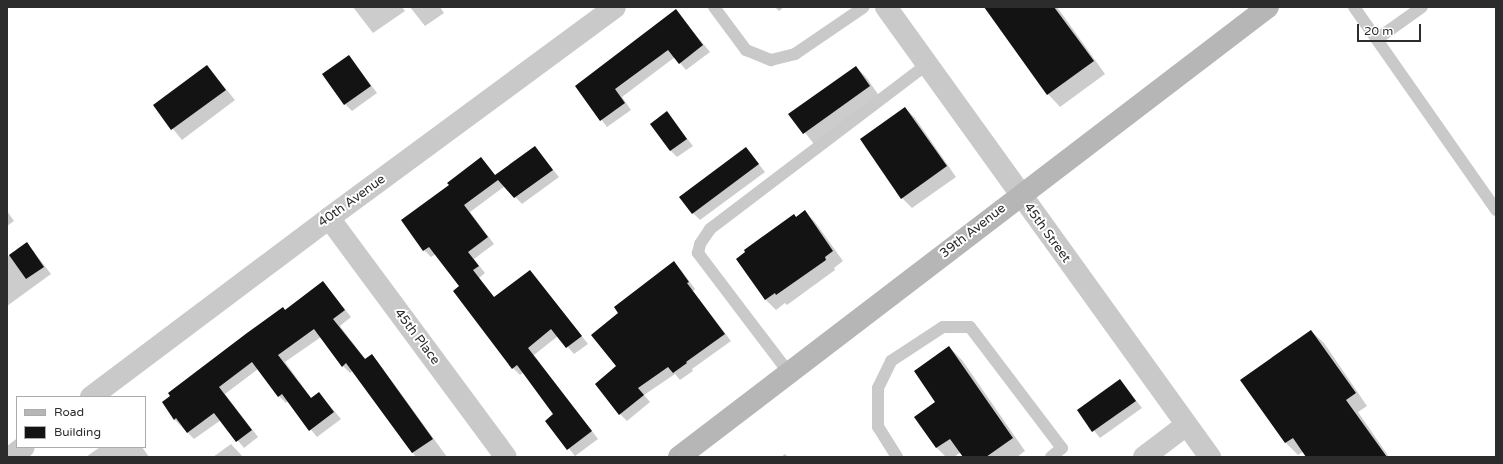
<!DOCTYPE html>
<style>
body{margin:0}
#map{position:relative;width:1503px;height:464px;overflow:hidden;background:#fff;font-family:"Varela Round",sans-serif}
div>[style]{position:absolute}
.shadow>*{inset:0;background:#0003}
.building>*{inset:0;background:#131313}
.service>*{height:12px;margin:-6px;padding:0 6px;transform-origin:6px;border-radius:6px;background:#c9c9c9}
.minor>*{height:22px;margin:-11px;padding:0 11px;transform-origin:11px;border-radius:11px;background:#c9c9c9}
.tertiary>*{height:22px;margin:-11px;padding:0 11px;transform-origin:11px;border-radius:11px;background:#c9c9c9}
.secondary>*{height:22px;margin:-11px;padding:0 11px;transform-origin:11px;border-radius:11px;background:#b6b6b6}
span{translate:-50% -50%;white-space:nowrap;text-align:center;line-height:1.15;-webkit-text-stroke:4px #fff;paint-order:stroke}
.street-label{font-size:13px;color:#2c2c2c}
.frame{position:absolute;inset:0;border:8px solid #2c2c2c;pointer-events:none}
.legend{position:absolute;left:16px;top:396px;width:130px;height:52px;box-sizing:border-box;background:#fff;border:1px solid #ababab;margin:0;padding:5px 7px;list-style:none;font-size:12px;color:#2c2c2c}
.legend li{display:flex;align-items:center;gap:8px;height:20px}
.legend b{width:20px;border:1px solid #ababab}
.scale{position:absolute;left:1357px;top:24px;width:64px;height:18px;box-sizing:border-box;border:2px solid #2c2c2c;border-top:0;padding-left:5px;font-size:12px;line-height:14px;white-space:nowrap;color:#2c2c2c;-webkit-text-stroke:3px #fff;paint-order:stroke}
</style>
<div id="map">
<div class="shadow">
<i style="clip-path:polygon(353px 7px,402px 7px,405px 11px,373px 33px)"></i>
<i style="clip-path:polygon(410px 7px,440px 7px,444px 13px,425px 26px)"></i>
<i style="clip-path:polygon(775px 7px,784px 7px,779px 11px)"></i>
<i style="clip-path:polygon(985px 7px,1057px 7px,1105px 74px,1060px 107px,1048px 94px)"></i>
<i style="clip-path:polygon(676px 11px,710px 52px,686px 70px,675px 57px,622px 97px,631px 110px,607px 127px,576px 86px)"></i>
<i style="clip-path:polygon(349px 56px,377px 93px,352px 111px,345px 104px)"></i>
<i style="clip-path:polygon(207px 66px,235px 100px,182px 140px,154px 106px)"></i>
<i style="clip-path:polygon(856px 67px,866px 77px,880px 97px,814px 144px,790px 114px)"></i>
<i style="clip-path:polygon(905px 108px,915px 118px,956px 177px,912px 208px,902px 198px)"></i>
<i style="clip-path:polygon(667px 113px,693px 146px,677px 157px,670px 150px)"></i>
<i style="clip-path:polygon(535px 147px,559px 177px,522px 204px,505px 186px,470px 212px,494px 244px,474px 259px,485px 273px,479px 278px,495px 298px,530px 271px,588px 344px,574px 354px,558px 336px,534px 355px,598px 439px,575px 456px,546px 421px,555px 415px,524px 372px,520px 375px,513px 368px,461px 286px,436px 254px,431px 257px,424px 250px,402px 220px,450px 186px,481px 158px,496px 176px)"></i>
<i style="clip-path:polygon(746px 148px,765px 172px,700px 220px,693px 213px)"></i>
<i style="clip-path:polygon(7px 211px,14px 221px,7px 226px)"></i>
<i style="clip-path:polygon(805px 212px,815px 222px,843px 261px,834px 268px,835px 270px,787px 305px,785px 303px,776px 310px,766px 300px,737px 259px)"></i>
<i style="clip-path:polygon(27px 243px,51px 274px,7px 306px,7px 257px)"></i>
<i style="clip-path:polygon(674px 263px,681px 270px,695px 289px,693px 291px,731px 341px,692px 369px,693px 371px,680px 380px,675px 374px,644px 395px,650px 402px,627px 421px,620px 414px,618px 367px,620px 313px)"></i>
<i style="clip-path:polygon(323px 282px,351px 317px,340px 326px,366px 360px,371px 356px,378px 362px,447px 457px,416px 457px,353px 371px,350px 373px,343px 366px,321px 337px,285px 362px,312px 399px,319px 393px,341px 419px,317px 437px,288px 401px,286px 403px,279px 396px,258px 369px,225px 394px,258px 437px,244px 448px,221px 420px,194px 439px,174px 419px,285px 311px)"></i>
<i style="clip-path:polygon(1311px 331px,1324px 343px,1367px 406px,1358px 412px,1389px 457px,1308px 457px,1304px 451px,1298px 455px,1286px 443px,1242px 380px)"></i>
<i style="clip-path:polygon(949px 347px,962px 360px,1025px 451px,1017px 457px,964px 457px,961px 452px,954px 457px,946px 457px,937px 448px,915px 417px,936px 402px)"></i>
<i style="clip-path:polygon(1120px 380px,1142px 408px,1100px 438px,1078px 411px)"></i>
<i style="clip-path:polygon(231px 444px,243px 457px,213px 457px)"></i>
<i style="clip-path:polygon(100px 447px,142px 447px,149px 457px,86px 457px)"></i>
<i style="clip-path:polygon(785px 454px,788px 457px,781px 457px)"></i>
</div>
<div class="building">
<i style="clip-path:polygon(984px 7px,1054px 7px,1094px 61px,1047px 95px)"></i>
<i style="clip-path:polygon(676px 9px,703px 45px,679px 64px,668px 50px,615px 89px,625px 103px,600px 121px,575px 86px)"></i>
<i style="clip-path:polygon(349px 55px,371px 86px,344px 105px,322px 74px)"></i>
<i style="clip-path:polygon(207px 65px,226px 90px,171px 130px,153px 105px)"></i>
<i style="clip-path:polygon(856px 66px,870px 86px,803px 134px,788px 114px)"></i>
<i style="clip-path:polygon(905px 107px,947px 166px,901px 199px,860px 139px)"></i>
<i style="clip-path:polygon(667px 111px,687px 139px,670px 151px,650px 124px)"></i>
<i style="clip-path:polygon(535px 146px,553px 170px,514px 198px,498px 180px,464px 205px,488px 237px,468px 252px,479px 266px,473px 270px,494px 297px,530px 270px,582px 336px,566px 348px,551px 329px,528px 348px,592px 431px,567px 450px,545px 421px,553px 414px,517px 365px,512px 369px,453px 291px,459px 286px,429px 247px,423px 251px,401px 220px,449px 185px,447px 183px,481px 157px,495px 175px)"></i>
<i style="clip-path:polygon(746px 147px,759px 164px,692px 214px,679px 197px)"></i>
<i style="clip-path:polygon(805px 210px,833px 251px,825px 257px,826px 260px,776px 295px,775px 293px,765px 300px,736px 259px,745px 252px,744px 250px,794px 214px,796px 217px)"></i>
<i style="clip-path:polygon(27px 242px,44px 267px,26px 279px,9px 255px)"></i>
<i style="clip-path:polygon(674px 261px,689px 282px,687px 283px,725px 334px,686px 362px,687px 363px,673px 373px,668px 367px,638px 388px,644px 395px,619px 415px,595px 384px,616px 366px,591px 335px,618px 313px,614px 307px)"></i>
<i style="clip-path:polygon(323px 281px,345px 310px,333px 319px,365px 359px,372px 354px,433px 439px,412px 453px,346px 363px,342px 367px,314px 329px,278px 355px,311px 398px,319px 392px,334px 412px,309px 431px,282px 394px,278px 397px,252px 362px,219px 387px,252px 430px,236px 442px,214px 413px,187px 433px,176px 418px,174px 420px,162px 402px,170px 396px,168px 393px,247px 333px,283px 307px,285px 310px)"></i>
<i style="clip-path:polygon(1311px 330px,1356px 393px,1346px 400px,1387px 457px,1306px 457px,1293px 438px,1285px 443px,1240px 380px)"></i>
<i style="clip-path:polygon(949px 346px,1013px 438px,986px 457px,963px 457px,950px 439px,936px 448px,914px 417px,935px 402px,914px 371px)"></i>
<i style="clip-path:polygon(1120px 379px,1136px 401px,1092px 432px,1077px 410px)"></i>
</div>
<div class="service">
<i style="left:714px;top:7px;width:54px;rotate:53.3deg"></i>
<i style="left:746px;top:50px;width:27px;rotate:22deg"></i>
<i style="left:771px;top:60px;width:25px;rotate:-14deg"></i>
<i style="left:795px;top:54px;width:83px;rotate:-34.3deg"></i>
<i style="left:1354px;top:7px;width:248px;rotate:55deg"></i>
<i style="left:1377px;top:39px;width:55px;rotate:-35.4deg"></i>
<i style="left:789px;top:373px;width:151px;rotate:-127.2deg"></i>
<i style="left:698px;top:253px;width:9px;rotate:-77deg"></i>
<i style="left:700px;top:244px;width:18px;rotate:-56deg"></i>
<i style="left:710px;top:229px;width:273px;rotate:-37.2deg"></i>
<i style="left:897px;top:457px;width:36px;rotate:-122deg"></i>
<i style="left:878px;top:427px;width:39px;rotate:-90deg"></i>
<i style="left:878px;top:388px;width:30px;rotate:-64deg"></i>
<i style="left:891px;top:361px;width:62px;rotate:-33.2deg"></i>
<i style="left:943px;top:327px;width:27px"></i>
<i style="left:970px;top:327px;width:152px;rotate:52.8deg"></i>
<i style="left:1062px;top:448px;width:14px;rotate:141deg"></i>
</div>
<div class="minor">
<i style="left:329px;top:218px;width:297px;rotate:53.5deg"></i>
<i style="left:91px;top:397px;width:298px;rotate:-36.9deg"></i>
<i style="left:329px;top:218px;width:355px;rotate:-36.4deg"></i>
<i style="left:11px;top:457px;width:16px;rotate:-38deg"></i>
<i style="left:1144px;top:457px;width:53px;rotate:-37.3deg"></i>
</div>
<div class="tertiary">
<i style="left:886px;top:7px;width:555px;rotate:54.25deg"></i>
</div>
<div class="secondary">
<i style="left:679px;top:457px;width:741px;rotate:-37.38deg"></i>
</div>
<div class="street-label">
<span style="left:352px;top:201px;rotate:-36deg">40th Avenue</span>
<span style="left:973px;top:231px;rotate:-38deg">39th Avenue</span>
<span style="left:1047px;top:233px;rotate:54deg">45th Street</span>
<span style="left:417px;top:337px;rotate:53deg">45th Place</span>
</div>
<div class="frame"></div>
<ul class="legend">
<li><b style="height:5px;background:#b6b6b6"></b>Road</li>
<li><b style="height:11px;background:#131313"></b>Building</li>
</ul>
<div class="scale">20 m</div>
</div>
